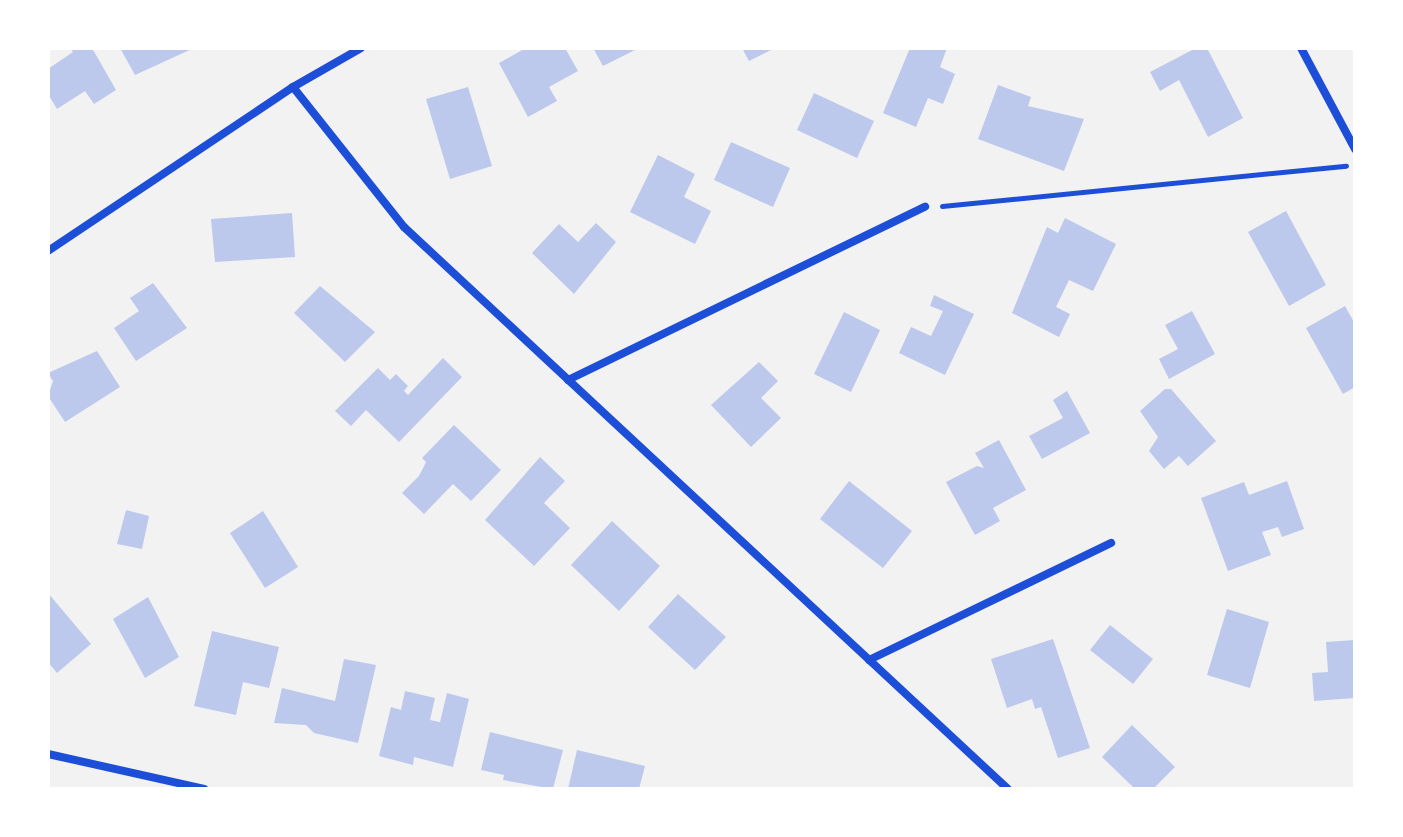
<!DOCTYPE html>
<style>
body{margin:0}
#map{position:relative;width:1403px;height:837px;overflow:hidden;background:#f2f2f2;font-family:Karla,sans-serif}
div>[style]{position:absolute}
.building>*{inset:0;background:#bdc9ec}
.path>*{height:5px;margin:-2.5px;padding:0 2.5px;transform-origin:2.5px;border-radius:2.5px;background:#1d4ed8}
.minor>*{height:8px;margin:-4px;padding:0 4px;transform-origin:4px;border-radius:4px;background:#1d4ed8}
span{translate:-50% -50%;white-space:nowrap;text-align:center;line-height:1.15;-webkit-text-stroke:6px #fff;paint-order:stroke}
.frame{position:absolute;inset:0;border:50px solid #fff;pointer-events:none}
</style>
<div id="map">
<div class="building">
<i style="clip-path:polygon(70px 48px,92px 48px,116px 90px,94px 104px,85px 91px,57px 109px,48px 94px,48px 69px,73px 52px)"></i>
<i style="clip-path:polygon(120px 48px,194px 48px,135px 75px)"></i>
<i style="clip-path:polygon(526px 48px,565px 48px,578px 71px,549px 87px,557px 101px,528px 117px,499px 63px)"></i>
<i style="clip-path:polygon(593px 48px,639px 48px,603px 66px)"></i>
<i style="clip-path:polygon(742px 48px,775px 48px,749px 61px)"></i>
<i style="clip-path:polygon(910px 48px,947px 48px,940px 67px,955px 74px,943px 104px,928px 98px,916px 127px,883px 113px)"></i>
<i style="clip-path:polygon(1196px 48px,1207px 48px,1243px 118px,1208px 137px,1179px 80px,1160px 91px,1150px 72px)"></i>
<i style="clip-path:polygon(998px 85px,1031px 97px,1028px 106px,1084px 119px,1064px 171px,978px 139px)"></i>
<i style="clip-path:polygon(468px 87px,492px 166px,450px 179px,426px 99px)"></i>
<i style="clip-path:polygon(814px 93px,874px 121px,857px 158px,797px 130px)"></i>
<i style="clip-path:polygon(731px 142px,790px 168px,773px 207px,714px 180px)"></i>
<i style="clip-path:polygon(658px 155px,695px 174px,684px 197px,711px 211px,695px 244px,630px 212px)"></i>
<i style="clip-path:polygon(1286px 211px,1326px 285px,1289px 306px,1248px 232px)"></i>
<i style="clip-path:polygon(292px 213px,295px 257px,215px 262px,211px 219px)"></i>
<i style="clip-path:polygon(1065px 218px,1116px 244px,1093px 291px,1069px 280px,1056px 307px,1070px 314px,1059px 337px,1012px 313px,1047px 227px,1058px 233px)"></i>
<i style="clip-path:polygon(596px 223px,616px 242px,574px 294px,532px 253px,559px 224px,578px 242px)"></i>
<i style="clip-path:polygon(153px 283px,187px 328px,136px 361px,114px 328px,139px 311px,130px 298px)"></i>
<i style="clip-path:polygon(320px 286px,375px 332px,345px 362px,294px 313px)"></i>
<i style="clip-path:polygon(934px 295px,974px 314px,945px 375px,899px 353px,911px 327px,931px 336px,943px 311px,930px 306px)"></i>
<i style="clip-path:polygon(1345px 306px,1355px 324px,1355px 387px,1343px 394px,1306px 328px)"></i>
<i style="clip-path:polygon(1192px 311px,1215px 354px,1169px 379px,1159px 359px,1178px 349px,1165px 325px)"></i>
<i style="clip-path:polygon(844px 312px,880px 330px,851px 392px,814px 374px)"></i>
<i style="clip-path:polygon(97px 351px,120px 387px,65px 422px,48px 396px,53px 381px,48px 373px)"></i>
<i style="clip-path:polygon(443px 358px,462px 377px,399px 442px,366px 410px,351px 426px,335px 411px,378px 368px,390px 380px,396px 374px,408px 386px,404px 391px,408px 395px)"></i>
<i style="clip-path:polygon(759px 362px,778px 381px,761px 398px,781px 418px,751px 447px,711px 405px)"></i>
<i style="clip-path:polygon(1165px 389px,1171px 389px,1216px 441px,1188px 466px,1179px 456px,1164px 469px,1149px 451px,1158px 437px,1140px 411px)"></i>
<i style="clip-path:polygon(1067px 391px,1090px 433px,1042px 459px,1029px 436px,1063px 418px,1053px 400px)"></i>
<i style="clip-path:polygon(454px 425px,501px 470px,471px 501px,453px 484px,424px 514px,402px 493px,419px 476px,426px 462px,422px 458px)"></i>
<i style="clip-path:polygon(999px 440px,1026px 490px,993px 508px,1000px 521px,975px 535px,946px 482px,977px 466px,984px 468px,975px 453px)"></i>
<i style="clip-path:polygon(540px 457px,565px 481px,544px 503px,570px 528px,534px 566px,485px 520px)"></i>
<i style="clip-path:polygon(849px 481px,912px 531px,883px 568px,820px 519px)"></i>
<i style="clip-path:polygon(1287px 481px,1304px 529px,1282px 537px,1278px 527px,1262px 532px,1271px 555px,1228px 571px,1201px 498px,1244px 482px,1249px 495px)"></i>
<i style="clip-path:polygon(126px 510px,149px 516px,142px 549px,117px 544px)"></i>
<i style="clip-path:polygon(263px 511px,298px 567px,265px 588px,230px 533px)"></i>
<i style="clip-path:polygon(612px 521px,660px 566px,619px 611px,571px 565px)"></i>
<i style="clip-path:polygon(48px 593px,91px 644px,57px 673px,48px 662px)"></i>
<i style="clip-path:polygon(678px 594px,726px 637px,695px 670px,648px 627px)"></i>
<i style="clip-path:polygon(148px 597px,179px 657px,145px 678px,113px 619px)"></i>
<i style="clip-path:polygon(1227px 609px,1269px 622px,1250px 688px,1207px 675px)"></i>
<i style="clip-path:polygon(1110px 625px,1153px 659px,1133px 684px,1090px 650px)"></i>
<i style="clip-path:polygon(212px 631px,279px 647px,269px 688px,243px 682px,236px 715px,194px 706px)"></i>
<i style="clip-path:polygon(1053px 639px,1090px 748px,1058px 758px,1041px 707px,1035px 709px,1032px 699px,1007px 708px,991px 659px)"></i>
<i style="clip-path:polygon(1355px 640px,1355px 698px,1314px 701px,1312px 673px,1328px 672px,1326px 642px)"></i>
<i style="clip-path:polygon(344px 659px,376px 665px,358px 743px,314px 733px,306px 725px,274px 723px,282px 688px,335px 701px)"></i>
<i style="clip-path:polygon(405px 691px,435px 698px,430px 720px,440px 722px,447px 693px,469px 699px,453px 767px,414px 757px,413px 765px,379px 756px,391px 707px,401px 710px)"></i>
<i style="clip-path:polygon(1132px 725px,1175px 767px,1153px 789px,1135px 789px,1102px 757px)"></i>
<i style="clip-path:polygon(490px 732px,563px 750px,553px 789px,503px 780px,504px 775px,481px 770px)"></i>
<i style="clip-path:polygon(577px 750px,645px 766px,639px 789px,568px 789px)"></i>
</div>
<div class="path">
<i style="left:942px;top:206px;width:406px;rotate:-5.7deg"></i>
</div>
<div class="minor">
<i style="left:1301px;top:48px;width:115px;rotate:61.9deg"></i>
<i style="left:293px;top:87px;width:179px;rotate:51.6deg"></i>
<i style="left:404px;top:227px;width:825px;rotate:42.94deg"></i>
<i style="left:48px;top:251px;width:295px;rotate:-33.8deg"></i>
<i style="left:293px;top:87px;width:78px;rotate:-29.8deg"></i>
<i style="left:568px;top:380px;width:397px;rotate:-25.9deg"></i>
<i style="left:869px;top:660px;width:269px;rotate:-25.8deg"></i>
<i style="left:48px;top:754px;width:160px;rotate:12.6deg"></i>
</div>
<div class="frame"></div>
</div>
